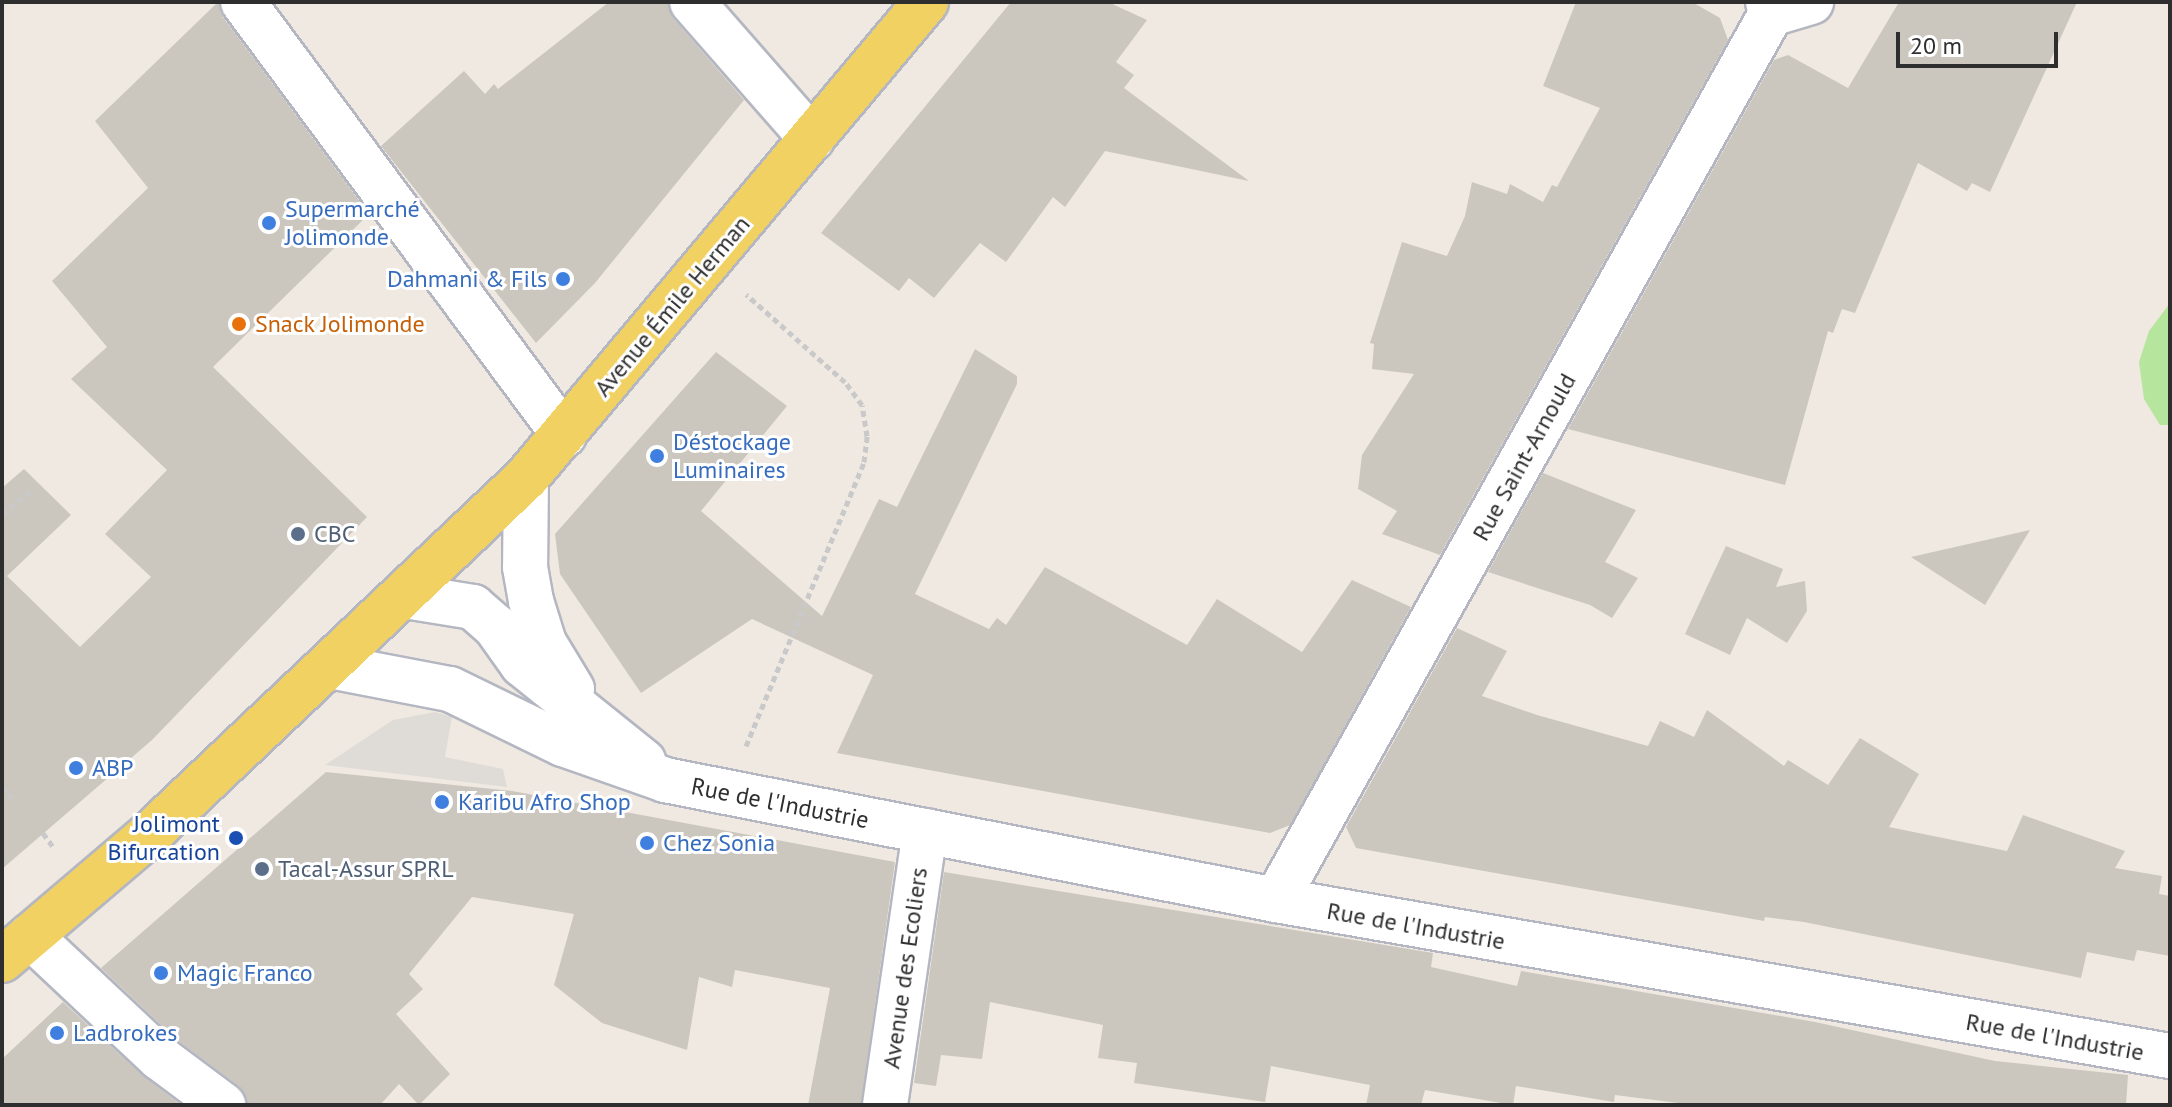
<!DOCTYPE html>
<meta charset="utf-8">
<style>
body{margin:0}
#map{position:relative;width:2172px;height:1107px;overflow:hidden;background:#efe9e1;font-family:"PT Sans",sans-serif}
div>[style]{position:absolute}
.green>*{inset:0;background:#b6e59e}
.plaza>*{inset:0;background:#dfdcd8}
.building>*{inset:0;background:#cbc7bf}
.path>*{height:5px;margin-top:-2.5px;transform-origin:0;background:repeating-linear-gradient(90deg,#c9c9c9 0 6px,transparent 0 10px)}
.roads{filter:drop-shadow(2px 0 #b4b7c1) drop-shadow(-2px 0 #b4b7c1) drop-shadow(0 2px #b4b7c1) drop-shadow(0 -2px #b4b7c1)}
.minor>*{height:44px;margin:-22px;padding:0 22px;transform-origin:22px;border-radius:22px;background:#fff}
.major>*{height:44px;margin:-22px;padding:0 22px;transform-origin:22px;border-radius:22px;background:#f2d163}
.dots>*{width:22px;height:22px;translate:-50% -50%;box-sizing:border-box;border:4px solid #fff;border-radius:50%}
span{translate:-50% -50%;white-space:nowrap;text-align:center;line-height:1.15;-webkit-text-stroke:6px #fff;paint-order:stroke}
.shop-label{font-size:24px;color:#366cbe}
.left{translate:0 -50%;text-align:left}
.right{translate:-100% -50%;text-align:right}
.street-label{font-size:24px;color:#2e2e2e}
.food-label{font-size:24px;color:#c56008}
.service-label{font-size:24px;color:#4e5e75}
.transit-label{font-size:24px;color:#164399}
.frame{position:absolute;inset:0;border:4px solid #2e2e2e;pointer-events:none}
.scale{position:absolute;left:1896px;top:32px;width:162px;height:36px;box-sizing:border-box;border:4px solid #2e2e2e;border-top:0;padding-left:10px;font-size:24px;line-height:28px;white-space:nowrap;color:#2e2e2e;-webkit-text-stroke:6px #fff;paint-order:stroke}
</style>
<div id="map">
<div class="green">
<i style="clip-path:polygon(2170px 303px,2170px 425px,2160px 425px,2144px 399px,2139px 362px,2149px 331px)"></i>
</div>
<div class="plaza">
<i style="clip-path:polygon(435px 712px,452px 717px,445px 757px,503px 769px,507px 787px,325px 765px,393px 720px)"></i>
</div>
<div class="building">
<i style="clip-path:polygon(218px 2px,223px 17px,369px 214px,213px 367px,367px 517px,152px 740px,2px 869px,2px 488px,24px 469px,71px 515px,7px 576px,80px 647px,151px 577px,105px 534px,167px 470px,71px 379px,107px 347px,52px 281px,148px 188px,95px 121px)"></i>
<i style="clip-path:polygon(609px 2px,668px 2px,673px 18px,744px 100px,595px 283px,536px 343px,381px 146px,464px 71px,485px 94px,494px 84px,498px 89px)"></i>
<i style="clip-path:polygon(1011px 2px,1108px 2px,1147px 20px,1116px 62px,1134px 75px,1124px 88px,1249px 181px,1105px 151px,1065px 207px,1053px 197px,1006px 262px,980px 243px,934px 298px,909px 278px,899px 291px,821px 233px)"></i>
<i style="clip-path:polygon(1576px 2px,1692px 2px,1720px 18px,1728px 40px,1440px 555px,1382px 534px,1397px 511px,1358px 489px,1362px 455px,1414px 374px,1372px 369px,1374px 344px,1370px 343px,1402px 242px,1447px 256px,1465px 216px,1472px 182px,1507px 194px,1510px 184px,1543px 202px,1552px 185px,1557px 187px,1600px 108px,1543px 86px)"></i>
<i style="clip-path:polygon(1899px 2px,2077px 2px,1990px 192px,1972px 183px,1967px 191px,1918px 163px,1855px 313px,1842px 309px,1833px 333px,1828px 331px,1785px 485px,1568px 429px,1774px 60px,1788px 55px,1848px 88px)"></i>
<i style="clip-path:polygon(975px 349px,1017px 376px,1017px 384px,915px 594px,989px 629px,997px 618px,1006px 625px,1045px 567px,1187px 645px,1217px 599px,1302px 652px,1352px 580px,1411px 607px,1290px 825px,1270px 833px,837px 753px,873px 675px,752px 619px,641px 693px,560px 574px,555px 534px,716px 352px,787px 406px,701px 511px,822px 616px,879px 499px,897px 507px)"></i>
<i style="clip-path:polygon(1543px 473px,1636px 510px,1605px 562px,1638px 578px,1612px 618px,1590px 605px,1488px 572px)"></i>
<i style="clip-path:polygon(2030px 530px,1985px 605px,1911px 557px)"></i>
<i style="clip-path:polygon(1726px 546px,1783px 569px,1776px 587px,1805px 581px,1807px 611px,1787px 643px,1747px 618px,1730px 655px,1685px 634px)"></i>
<i style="clip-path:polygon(1457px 628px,1507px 651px,1482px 696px,1537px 715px,1648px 746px,1660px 721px,1694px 737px,1707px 710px,1784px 766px,1788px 760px,1828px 785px,1860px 738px,1919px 774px,1889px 827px,2007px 851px,2023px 815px,2125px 851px,2115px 868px,2162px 876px,2159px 894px,2170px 896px,2170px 956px,2137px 950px,2134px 961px,2087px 952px,2081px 978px,1804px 922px,1765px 917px,1764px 921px,1356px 848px,1346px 827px)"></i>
<i style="clip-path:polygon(326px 772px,512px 791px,895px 862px,861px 1105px,808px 1105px,830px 988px,735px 970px,732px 987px,699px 977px,687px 1050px,602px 1023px,554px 985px,574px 914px,472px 897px,409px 974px,423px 989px,396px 1014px,450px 1074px,419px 1105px,399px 1084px,380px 1105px,248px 1105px,239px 1086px,176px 1039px,101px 968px)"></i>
<i style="clip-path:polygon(944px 872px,1433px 953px,1431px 967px,1517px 986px,1521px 971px,1815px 1022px,1995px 1061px,2128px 1075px,2126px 1105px,1694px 1105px,1615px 1095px,1614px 1102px,1516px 1086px,1513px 1105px,1425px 1090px,1421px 1105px,1366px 1105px,1370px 1085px,1271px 1066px,1265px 1102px,1134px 1083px,1137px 1063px,1098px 1058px,1103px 1025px,990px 1002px,982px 1059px,941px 1055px,936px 1086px,914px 1083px)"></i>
<i style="clip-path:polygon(63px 1002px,143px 1076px,181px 1105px,2px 1105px,2px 1059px)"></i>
</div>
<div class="path">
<i style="left:2px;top:514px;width:40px;rotate:-39deg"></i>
<i style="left:746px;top:746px;width:308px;rotate:-67.4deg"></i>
<i style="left:864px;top:462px;width:26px;rotate:-83deg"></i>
<i style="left:867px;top:436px;width:31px;rotate:-99deg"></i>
<i style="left:862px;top:405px;width:29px;rotate:-126deg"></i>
<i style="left:845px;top:382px;width:132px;rotate:-138.4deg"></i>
<i style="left:2px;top:787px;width:15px;rotate:48deg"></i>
<i style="left:43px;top:833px;width:19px;rotate:54deg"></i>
</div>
<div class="roads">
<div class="minor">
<i style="left:243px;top:2px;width:539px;rotate:53.45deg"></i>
<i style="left:692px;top:2px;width:182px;rotate:48.8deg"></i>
<i style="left:1768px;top:2px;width:12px;rotate:76deg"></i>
<i style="left:1771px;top:14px;width:42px;rotate:-16.7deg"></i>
<i style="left:526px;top:478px;width:89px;rotate:90.6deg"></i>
<i style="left:525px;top:567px;width:35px;rotate:80deg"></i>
<i style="left:531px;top:601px;width:44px;rotate:72.8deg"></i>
<i style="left:544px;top:643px;width:54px;rotate:58.7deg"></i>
<i style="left:405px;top:596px;width:69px;rotate:9.2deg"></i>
<i style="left:473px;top:607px;width:29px;rotate:41deg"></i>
<i style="left:495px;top:626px;width:47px;rotate:54.6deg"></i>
<i style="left:522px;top:664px;width:156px;rotate:38.8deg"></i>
<i style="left:329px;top:666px;width:123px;rotate:10.8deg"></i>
<i style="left:450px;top:689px;width:126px;rotate:26deg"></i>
<i style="left:563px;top:744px;width:108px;rotate:19.4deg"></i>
<i style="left:665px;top:780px;width:623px;rotate:11.11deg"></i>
<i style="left:1276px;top:900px;width:908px;rotate:9.9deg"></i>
<i style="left:1276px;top:900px;width:1015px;rotate:-60.81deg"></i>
<i style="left:30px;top:936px;width:178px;rotate:43.2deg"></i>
<i style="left:160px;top:1058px;width:79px;rotate:36.7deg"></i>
<i style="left:885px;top:1105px;width:277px;rotate:-81.7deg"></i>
</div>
<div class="major">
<i style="left:2px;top:960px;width:196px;rotate:-40.4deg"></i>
<i style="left:151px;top:833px;width:516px;rotate:-43.43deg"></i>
<i style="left:526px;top:478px;width:622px;rotate:-49.96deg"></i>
</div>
</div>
<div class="dots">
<i style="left:269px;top:223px;background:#3f7fe0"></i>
<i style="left:563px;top:279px;background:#3f7fe0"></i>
<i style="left:239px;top:324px;background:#e8710a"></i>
<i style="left:657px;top:456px;background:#3f7fe0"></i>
<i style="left:298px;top:534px;background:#5c6f8a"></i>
<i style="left:76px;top:768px;background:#3f7fe0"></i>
<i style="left:442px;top:802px;background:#3f7fe0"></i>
<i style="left:236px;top:838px;background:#1a4fb4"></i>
<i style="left:647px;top:843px;background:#3f7fe0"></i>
<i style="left:262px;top:869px;background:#5c6f8a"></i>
<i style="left:161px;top:973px;background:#3f7fe0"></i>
<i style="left:57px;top:1033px;background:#3f7fe0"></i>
</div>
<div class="shop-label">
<span class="left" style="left:285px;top:223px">Supermarché<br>Jolimonde</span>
<span class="right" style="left:547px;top:279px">Dahmani &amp; Fils</span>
<span class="left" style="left:673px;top:456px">Déstockage<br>Luminaires</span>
<span class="left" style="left:92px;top:768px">ABP</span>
<span class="left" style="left:458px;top:802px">Karibu Afro Shop</span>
<span class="left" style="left:663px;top:843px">Chez Sonia</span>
<span class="left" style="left:177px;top:973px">Magic Franco</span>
<span class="left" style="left:73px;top:1033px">Ladbrokes</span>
</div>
<div class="street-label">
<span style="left:672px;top:306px;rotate:-50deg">Avenue Émile Herman</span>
<span style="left:1524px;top:457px;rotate:-61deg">Rue Saint-Arnould</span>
<span style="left:780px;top:803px;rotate:11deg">Rue de l'Industrie</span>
<span style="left:1416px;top:926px;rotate:10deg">Rue de l'Industrie</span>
<span style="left:905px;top:968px;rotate:-82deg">Avenue des Ecoliers</span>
<span style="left:2055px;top:1037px;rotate:10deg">Rue de l'Industrie</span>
</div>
<div class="food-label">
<span class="left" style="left:255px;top:324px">Snack Jolimonde</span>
</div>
<div class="service-label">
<span class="left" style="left:314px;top:534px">CBC</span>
<span class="left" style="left:278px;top:869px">Tacal-Assur SPRL</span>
</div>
<div class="transit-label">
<span class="right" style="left:220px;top:838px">Jolimont<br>Bifurcation</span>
</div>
<div class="frame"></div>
<div class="scale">20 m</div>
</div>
